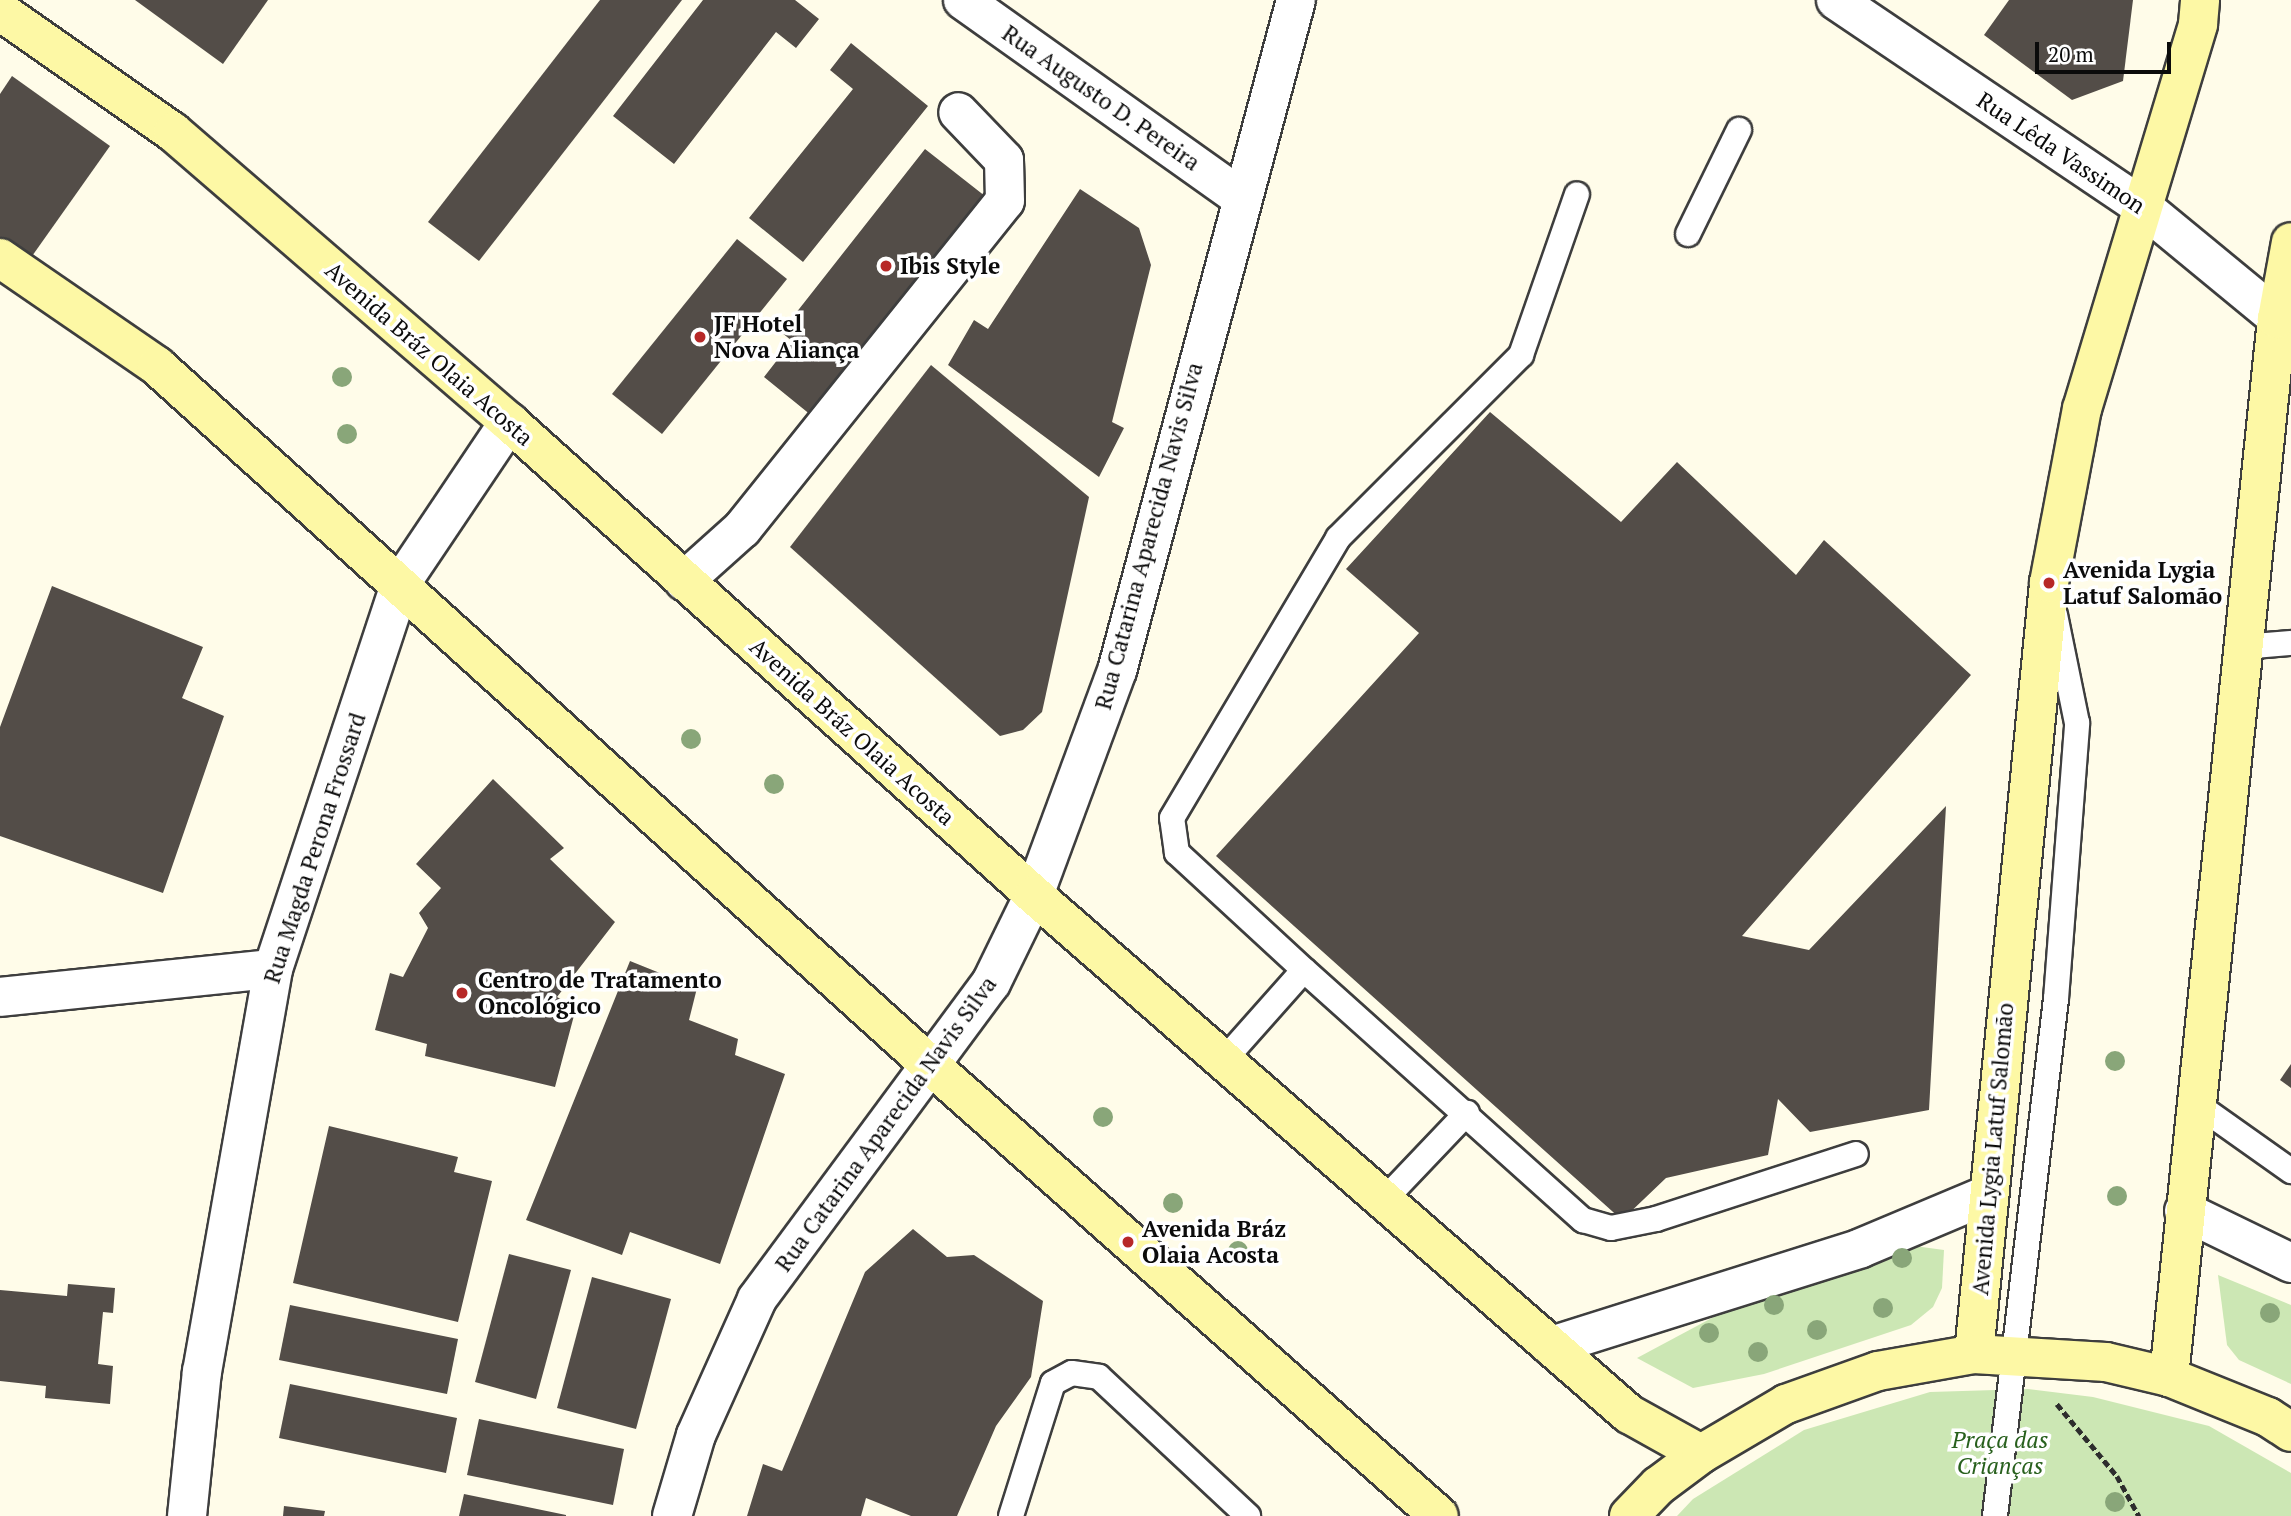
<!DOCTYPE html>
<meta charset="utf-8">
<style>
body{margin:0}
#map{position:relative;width:2291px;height:1516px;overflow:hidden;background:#fffce9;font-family:"PT Serif",serif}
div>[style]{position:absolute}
.green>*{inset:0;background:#cce7b4}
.building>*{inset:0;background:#534d48}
.path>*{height:4.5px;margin-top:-2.25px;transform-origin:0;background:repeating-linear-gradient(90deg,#2d2d2d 0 7px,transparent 0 10.5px)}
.roads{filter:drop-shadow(2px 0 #3e3e3e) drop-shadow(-2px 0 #3e3e3e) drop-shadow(0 2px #3e3e3e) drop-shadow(0 -2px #3e3e3e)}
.service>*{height:24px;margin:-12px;padding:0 12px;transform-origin:12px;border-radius:12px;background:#fff}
.minor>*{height:38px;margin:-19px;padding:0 19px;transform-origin:19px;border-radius:19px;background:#fff}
.secondary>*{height:38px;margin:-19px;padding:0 19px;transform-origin:19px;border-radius:19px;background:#fdf8a5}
.trees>*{width:20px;height:20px;margin:-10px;border-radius:50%;background:#89a679}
.dots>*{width:19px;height:19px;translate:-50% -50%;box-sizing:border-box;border:4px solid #fff;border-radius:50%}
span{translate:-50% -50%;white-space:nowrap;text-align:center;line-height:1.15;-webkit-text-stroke:7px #fff;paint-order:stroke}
.street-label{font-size:23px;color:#0b0b0b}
.poi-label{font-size:23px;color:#0b0b0b;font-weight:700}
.left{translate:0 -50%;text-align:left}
.park-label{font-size:23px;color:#28601d;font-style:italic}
.scale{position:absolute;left:2035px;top:42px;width:136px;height:32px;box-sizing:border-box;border:4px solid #0b0b0b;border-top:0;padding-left:9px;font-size:21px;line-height:24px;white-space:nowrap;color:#0b0b0b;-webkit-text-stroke:5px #fff;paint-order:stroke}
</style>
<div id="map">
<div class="green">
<i style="clip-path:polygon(1907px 1245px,1944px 1250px,1942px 1288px,1933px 1307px,1911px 1325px,1764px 1374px,1693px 1388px,1637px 1358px,1738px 1304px)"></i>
<i style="clip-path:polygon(2218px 1275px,2291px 1305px,2291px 1384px,2239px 1360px,2227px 1345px)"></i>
<i style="clip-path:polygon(2028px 1389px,2093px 1397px,2209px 1426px,2291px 1473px,2291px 1516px,1677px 1516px,1693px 1499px,1804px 1430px,1930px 1392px)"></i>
</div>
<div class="building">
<i style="clip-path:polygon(135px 0,268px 0,223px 64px)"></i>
<i style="clip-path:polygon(600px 0,682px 0,479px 261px,428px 222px)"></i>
<i style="clip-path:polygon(703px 0,795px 0,819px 19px,796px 48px,776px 32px,674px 164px,613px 116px)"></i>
<i style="clip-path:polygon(2009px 0,2133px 0,2123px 81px,2072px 100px,1984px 35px)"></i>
<i style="clip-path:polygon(851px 43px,928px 106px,803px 262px,749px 218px,853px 89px,830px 70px)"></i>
<i style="clip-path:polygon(12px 76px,110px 146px,30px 259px,0 238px,0 94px)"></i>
<i style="clip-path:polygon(925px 149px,990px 200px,817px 420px,764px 377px,792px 341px,781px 332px)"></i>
<i style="clip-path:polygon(1080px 189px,1139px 228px,1151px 265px,1112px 422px,1124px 428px,1099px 477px,948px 365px,974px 320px,988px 329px)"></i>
<i style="clip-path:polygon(737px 239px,787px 279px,662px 434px,612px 394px)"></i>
<i style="clip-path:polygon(931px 365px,1089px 497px,1042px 712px,1023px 730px,1000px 736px,790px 547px)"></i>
<i style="clip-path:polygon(1490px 412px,1621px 522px,1677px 462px,1796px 575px,1824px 540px,1971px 675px,1742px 936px,1809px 950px,1946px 806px,1929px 1110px,1810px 1132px,1778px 1099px,1768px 1155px,1666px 1178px,1622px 1220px,1216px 856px,1419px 633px,1346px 569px)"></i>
<i style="clip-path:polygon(52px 586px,203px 647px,182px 698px,224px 716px,163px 893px,0 836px,0 727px)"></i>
<i style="clip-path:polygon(493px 779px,564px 848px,550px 859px,615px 922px,557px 997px,576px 1008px,555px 1087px,425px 1056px,427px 1044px,375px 1030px,390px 973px,403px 977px,428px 928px,419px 913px,441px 888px,416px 864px)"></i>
<i style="clip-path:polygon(630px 961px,697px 988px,689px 1020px,738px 1039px,735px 1055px,785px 1074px,720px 1264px,630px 1232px,622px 1255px,526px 1220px)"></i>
<i style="clip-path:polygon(2291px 1064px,2291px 1088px,2280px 1080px)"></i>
<i style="clip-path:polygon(329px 1126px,458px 1157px,454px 1172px,492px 1181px,458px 1322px,293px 1283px)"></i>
<i style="clip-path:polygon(913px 1229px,947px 1257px,974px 1255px,1043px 1301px,1031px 1377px,996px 1426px,957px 1516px,911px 1516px,866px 1498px,861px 1516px,747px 1516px,763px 1464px,782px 1471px,865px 1272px)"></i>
<i style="clip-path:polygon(509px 1254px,571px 1270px,536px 1399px,475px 1382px)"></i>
<i style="clip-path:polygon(592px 1277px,671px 1299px,636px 1429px,557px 1408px)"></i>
<i style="clip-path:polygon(68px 1284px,115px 1288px,113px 1313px,103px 1312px,98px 1364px,113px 1366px,110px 1404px,45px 1398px,46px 1386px,0 1381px,0 1290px,67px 1296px)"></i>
<i style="clip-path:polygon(290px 1305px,458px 1339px,447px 1394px,279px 1360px)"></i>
<i style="clip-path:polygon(290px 1384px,457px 1418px,446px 1473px,279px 1438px)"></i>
<i style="clip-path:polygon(479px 1419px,624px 1449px,613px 1505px,467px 1475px)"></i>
<i style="clip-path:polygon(464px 1494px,566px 1515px,566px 1516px,459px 1516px)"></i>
<i style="clip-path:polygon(284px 1506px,325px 1511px,324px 1516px,283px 1516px)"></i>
</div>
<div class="path">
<i style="left:2057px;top:1404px;width:94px;rotate:50.2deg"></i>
<i style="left:2117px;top:1476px;width:46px;rotate:61.2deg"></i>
</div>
<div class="roads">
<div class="service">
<i style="left:1688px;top:234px;width:116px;rotate:-63.9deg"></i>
<i style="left:2242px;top:647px;width:49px;rotate:-4.7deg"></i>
<i style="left:1304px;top:970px;width:375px;rotate:41.9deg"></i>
<i style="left:1583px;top:1220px;width:29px;rotate:16deg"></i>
<i style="left:1611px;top:1228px;width:46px;rotate:-11.3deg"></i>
<i style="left:1656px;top:1219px;width:210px;rotate:-18deg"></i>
<i style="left:1224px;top:1060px;width:120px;rotate:-48.4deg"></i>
<i style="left:1304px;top:970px;width:173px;rotate:-137.3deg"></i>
<i style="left:1177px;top:853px;width:35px;rotate:-98deg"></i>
<i style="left:1172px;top:818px;width:326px;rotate:-59.3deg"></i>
<i style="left:1338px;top:538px;width:259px;rotate:-45deg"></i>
<i style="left:1521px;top:355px;width:170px;rotate:-70.8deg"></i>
<i style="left:2195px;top:1103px;width:118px;rotate:35.3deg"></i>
<i style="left:1385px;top:1199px;width:119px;rotate:-46.4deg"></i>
<i style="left:1011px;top:1516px;width:139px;rotate:-72.5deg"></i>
<i style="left:1053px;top:1383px;width:21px;rotate:-28deg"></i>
<i style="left:1072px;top:1373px;width:27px;rotate:8deg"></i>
<i style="left:1099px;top:1377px;width:204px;rotate:43deg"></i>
<i style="left:1995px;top:1516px;width:521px;rotate:-83.27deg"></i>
<i style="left:2056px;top:999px;width:277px;rotate:-85.6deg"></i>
<i style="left:2077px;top:723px;width:110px;rotate:-101.5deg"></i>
</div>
<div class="minor">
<i style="left:963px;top:0;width:340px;rotate:35.4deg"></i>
<i style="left:1836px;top:0;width:372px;rotate:34deg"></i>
<i style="left:2144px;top:208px;width:190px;rotate:39.5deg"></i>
<i style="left:684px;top:581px;width:78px;rotate:-41.9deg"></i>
<i style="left:742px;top:529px;width:420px;rotate:-51.3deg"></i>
<i style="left:1005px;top:201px;width:41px;rotate:-91.4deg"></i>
<i style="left:1004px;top:160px;width:66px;rotate:-133.8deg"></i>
<i style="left:0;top:997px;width:274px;rotate:-5.9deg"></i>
<i style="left:2184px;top:1211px;width:119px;rotate:25.9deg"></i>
<i style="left:1551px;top:1346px;width:325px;rotate:-17.5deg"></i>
<i style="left:1861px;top:1248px;width:137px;rotate:-22.8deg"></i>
<i style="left:187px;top:1516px;width:145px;rotate:-84.1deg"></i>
<i style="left:202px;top:1372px;width:409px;rotate:-80deg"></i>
<i style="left:273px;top:969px;width:407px;rotate:-71.7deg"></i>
<i style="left:401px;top:583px;width:194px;rotate:-56.1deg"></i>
<i style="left:672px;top:1516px;width:84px;rotate:-73.5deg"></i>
<i style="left:696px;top:1435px;width:149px;rotate:-65.8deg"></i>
<i style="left:757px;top:1299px;width:393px;rotate:-53.5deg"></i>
<i style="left:991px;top:983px;width:98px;rotate:-64deg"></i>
<i style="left:1034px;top:895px;width:239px;rotate:-69.7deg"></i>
<i style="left:1117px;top:671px;width:694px;rotate:-75.06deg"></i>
</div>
<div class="secondary">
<i style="left:0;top:11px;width:211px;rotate:35deg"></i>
<i style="left:173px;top:132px;width:444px;rotate:40.8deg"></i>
<i style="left:509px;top:422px;width:707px;rotate:42.02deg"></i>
<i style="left:1034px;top:895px;width:790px;rotate:41.1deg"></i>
<i style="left:1629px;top:1414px;width:82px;rotate:29.1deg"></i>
<i style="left:0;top:258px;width:191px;rotate:34.5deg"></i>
<i style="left:157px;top:366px;width:1041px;rotate:42.12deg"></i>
<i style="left:929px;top:1064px;width:681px;rotate:41.55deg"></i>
<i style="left:1974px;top:1354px;width:775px;rotate:-84.44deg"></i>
<i style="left:2049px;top:583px;width:177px;rotate:-79.3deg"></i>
<i style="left:2082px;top:409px;width:402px;rotate:-73.2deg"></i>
<i style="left:2198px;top:24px;width:24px;rotate:-85deg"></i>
<i style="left:2169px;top:1377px;width:1063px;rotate:-84.17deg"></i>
<i style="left:2277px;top:319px;width:78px;rotate:-79.7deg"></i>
<i style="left:1629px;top:1516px;width:42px;rotate:-46deg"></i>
<i style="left:1658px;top:1486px;width:54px;rotate:-36.7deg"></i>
<i style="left:1701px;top:1454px;width:99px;rotate:-30.5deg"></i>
<i style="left:1786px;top:1404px;width:98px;rotate:-19.7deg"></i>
<i style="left:1878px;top:1371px;width:97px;rotate:-10deg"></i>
<i style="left:1974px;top:1354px;width:132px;rotate:3.5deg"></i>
<i style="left:2106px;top:1362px;width:65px;rotate:13.4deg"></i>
<i style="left:2169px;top:1377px;width:107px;rotate:22deg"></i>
<i style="left:2268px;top:1417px;width:27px;rotate:33deg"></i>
</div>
</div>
<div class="trees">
<i style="left:342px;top:377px"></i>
<i style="left:347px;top:434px"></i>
<i style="left:691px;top:739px"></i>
<i style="left:774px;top:784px"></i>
<i style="left:2115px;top:1061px"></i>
<i style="left:1103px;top:1117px"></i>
<i style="left:2117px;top:1196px"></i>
<i style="left:1173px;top:1203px"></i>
<i style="left:1238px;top:1251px"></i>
<i style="left:1902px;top:1258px"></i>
<i style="left:1774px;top:1305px"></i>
<i style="left:1883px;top:1308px"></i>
<i style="left:2270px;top:1313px"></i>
<i style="left:1817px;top:1330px"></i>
<i style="left:1709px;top:1333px"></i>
<i style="left:1758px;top:1352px"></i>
<i style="left:2115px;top:1502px"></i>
</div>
<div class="dots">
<i style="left:886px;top:266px;background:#b72827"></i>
<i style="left:700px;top:337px;background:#b72827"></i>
<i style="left:2049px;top:583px;background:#b72827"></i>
<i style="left:462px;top:993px;background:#b72827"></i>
<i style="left:1128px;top:1242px;background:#b72827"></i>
</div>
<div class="street-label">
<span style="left:1101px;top:98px;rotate:35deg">Rua Augusto D. Pereira</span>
<span style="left:2061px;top:153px;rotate:34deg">Rua Lêda Vassimon</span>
<span style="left:429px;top:354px;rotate:41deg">Avenida Bráz Olaia Acosta</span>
<span style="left:1149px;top:536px;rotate:-75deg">Rua Catarina Aparecida Navis Silva</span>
<span style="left:852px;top:732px;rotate:42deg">Avenida Bráz Olaia Acosta</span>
<span style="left:315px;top:848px;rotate:-72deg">Rua Magda Perona Frossard</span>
<span style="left:886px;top:1124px;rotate:-54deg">Rua Catarina Aparecida Navis Silva</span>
<span style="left:1993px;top:1149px;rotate:-85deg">Avenida Lygia Latuf Salomão</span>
</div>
<div class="poi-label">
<span class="left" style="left:900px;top:266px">Ibis Style</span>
<span class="left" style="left:714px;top:337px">JF Hotel<br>Nova Aliança</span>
<span class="left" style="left:2063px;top:583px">Avenida Lygia<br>Latuf Salomão</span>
<span class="left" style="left:478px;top:993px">Centro de Tratamento<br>Oncológico</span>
<span class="left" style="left:1142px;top:1242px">Avenida Bráz<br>Olaia Acosta</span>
</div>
<div class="park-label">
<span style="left:2000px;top:1453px">Praça das<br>Crianças</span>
</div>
<div class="scale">20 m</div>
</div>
